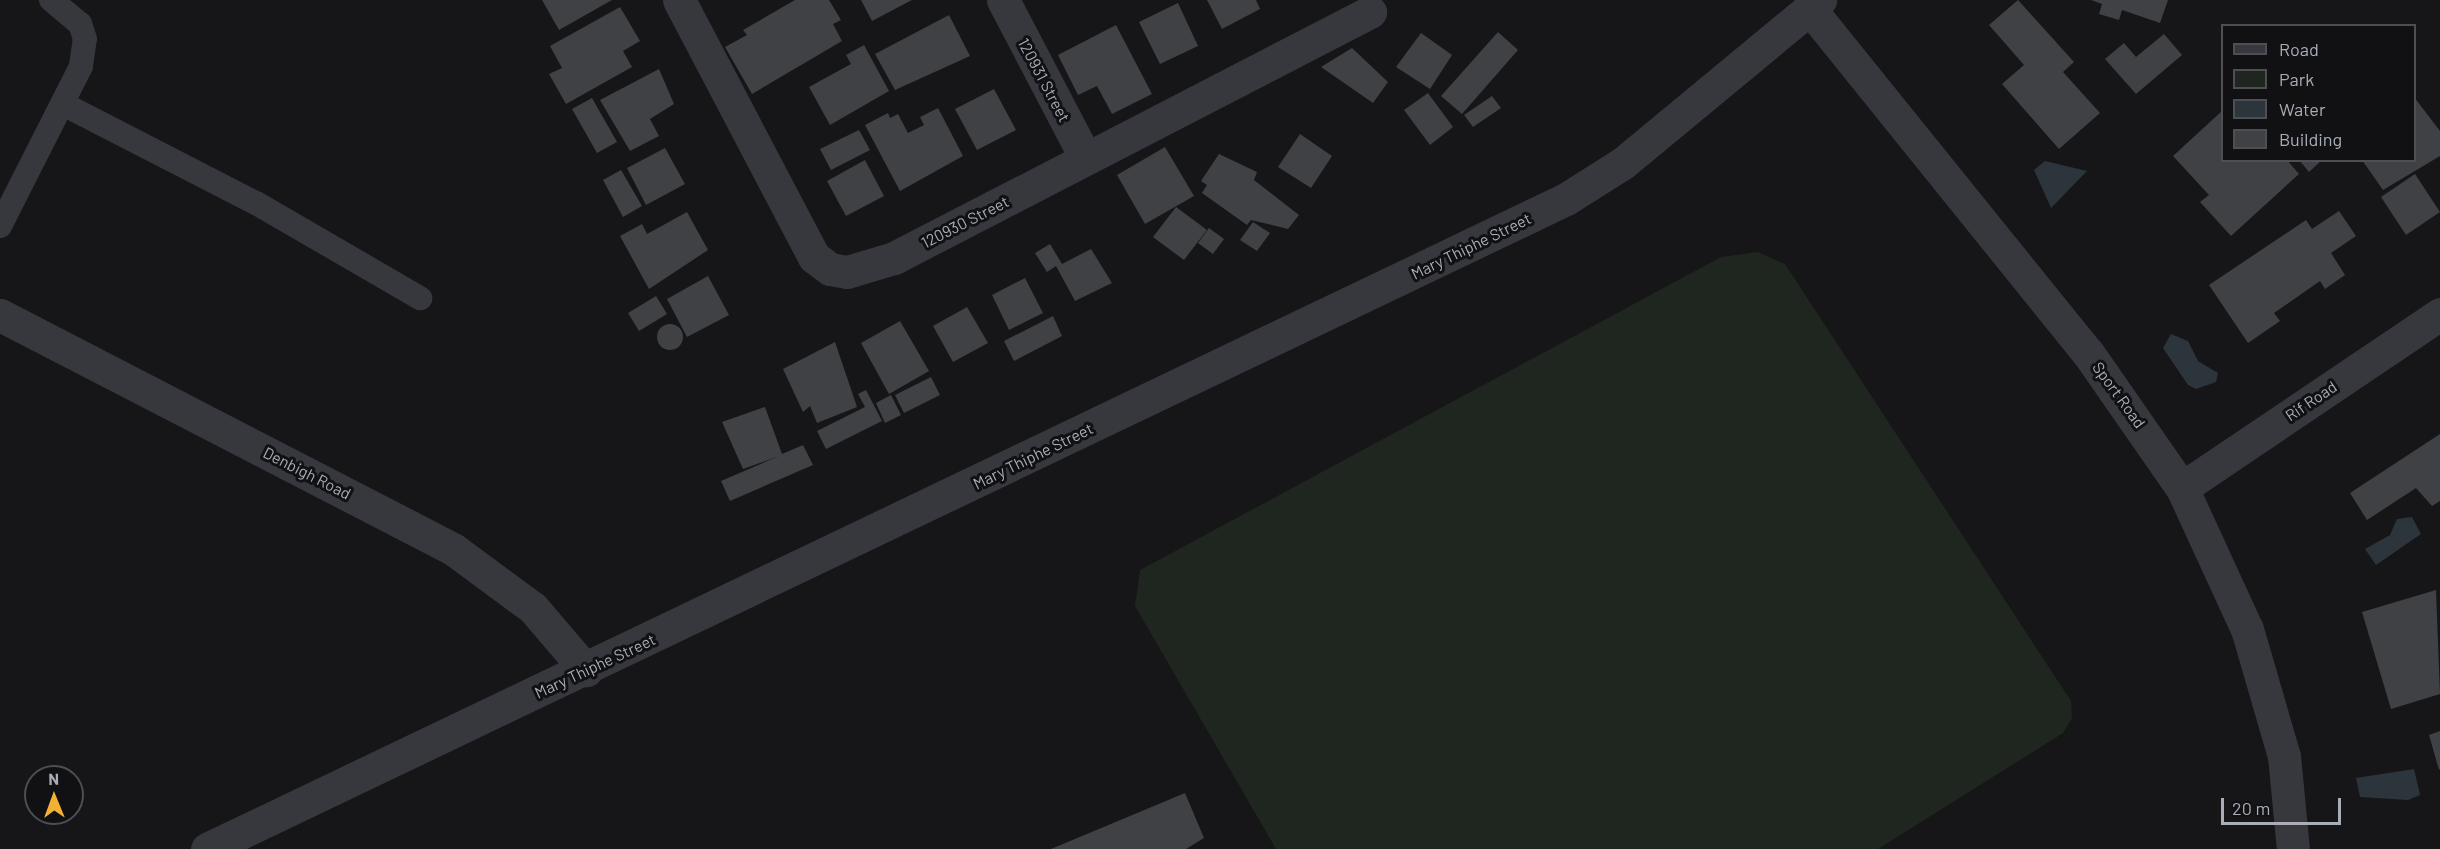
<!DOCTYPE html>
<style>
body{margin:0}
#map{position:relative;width:2440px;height:849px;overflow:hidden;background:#161618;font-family:Barlow,sans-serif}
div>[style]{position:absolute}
.green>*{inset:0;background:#1e261f}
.water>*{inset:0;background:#2c353c}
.building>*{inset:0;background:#404145}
.round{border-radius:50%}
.service>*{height:24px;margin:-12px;padding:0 12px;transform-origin:12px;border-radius:12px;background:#37383d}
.minor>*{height:33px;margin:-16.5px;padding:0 16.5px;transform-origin:16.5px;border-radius:16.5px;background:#37383d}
.tertiary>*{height:33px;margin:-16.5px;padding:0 16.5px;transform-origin:16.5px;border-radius:16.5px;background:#37383d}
span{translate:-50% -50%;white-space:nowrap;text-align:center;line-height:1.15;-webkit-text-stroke:6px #111113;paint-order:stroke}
.street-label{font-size:16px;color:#a8adb8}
.legend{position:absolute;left:2221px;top:24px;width:195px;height:138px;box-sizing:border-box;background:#111113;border:2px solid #4d4f55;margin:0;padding:8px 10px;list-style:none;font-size:18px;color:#a8adb8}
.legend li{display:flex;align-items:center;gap:12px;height:30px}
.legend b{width:30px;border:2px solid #4d4f55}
.north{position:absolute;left:24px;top:765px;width:60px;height:60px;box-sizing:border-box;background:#111113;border:2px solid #4d4f55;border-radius:50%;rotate:359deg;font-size:16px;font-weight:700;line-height:24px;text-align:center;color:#a8adb8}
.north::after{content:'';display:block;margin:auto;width:21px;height:27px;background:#f2b134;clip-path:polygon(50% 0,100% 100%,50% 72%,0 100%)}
.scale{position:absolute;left:2221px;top:798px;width:120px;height:27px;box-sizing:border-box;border:3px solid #a8adb8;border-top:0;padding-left:8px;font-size:18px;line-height:21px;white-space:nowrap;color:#a8adb8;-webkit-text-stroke:4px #111113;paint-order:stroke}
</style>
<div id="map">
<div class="green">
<i style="clip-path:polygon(1758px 252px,1785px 264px,2071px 701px,2072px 718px,2063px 733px,1878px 849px,1276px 849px,1135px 606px,1140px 570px,1721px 257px)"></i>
</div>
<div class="water">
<i style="clip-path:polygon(2045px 161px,2087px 171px,2051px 208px,2034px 170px)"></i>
<i style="clip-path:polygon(2171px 334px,2188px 341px,2198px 361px,2218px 373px,2216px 382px,2196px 389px,2188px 385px,2163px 348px)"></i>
<i style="clip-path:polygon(2412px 517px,2421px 534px,2376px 565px,2365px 549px,2390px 535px,2397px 519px)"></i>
<i style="clip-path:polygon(2414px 769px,2420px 795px,2408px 800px,2360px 797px,2356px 778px)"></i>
</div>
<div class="building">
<i style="clip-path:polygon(542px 0,612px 0,559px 30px)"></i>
<i style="clip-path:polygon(795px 0,829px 0,841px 20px,833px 24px,842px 41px,752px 94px,725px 47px,747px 35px,743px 30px)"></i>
<i style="clip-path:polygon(861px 0,912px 0,872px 21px)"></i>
<i style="clip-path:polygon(1207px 0,1256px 0,1260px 9px,1222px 29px)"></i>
<i style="clip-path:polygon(2018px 0,2074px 62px,2063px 72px,2100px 113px,2059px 149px,2002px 84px,2024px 65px,1989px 25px)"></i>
<i style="clip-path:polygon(2091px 0,2168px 0,2160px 23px,2122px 10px,2119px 20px,2099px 14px,2102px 4px)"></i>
<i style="clip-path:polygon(1178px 3px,1198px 46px,1160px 64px,1139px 22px)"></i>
<i style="clip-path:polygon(620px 7px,640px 41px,623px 51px,632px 67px,566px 104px,549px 74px,562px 68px,550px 46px)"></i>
<i style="clip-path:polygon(949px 15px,970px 56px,895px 90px,875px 54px)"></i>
<i style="clip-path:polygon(1116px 25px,1152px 94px,1112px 114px,1097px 86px,1078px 95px,1058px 55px)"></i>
<i style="clip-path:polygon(1498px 32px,1518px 50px,1462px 114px,1441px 96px)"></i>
<i style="clip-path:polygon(1421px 33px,1452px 55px,1430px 89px,1396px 67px)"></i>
<i style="clip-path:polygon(2164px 34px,2182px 55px,2136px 94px,2105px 59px,2124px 43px,2136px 57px)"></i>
<i style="clip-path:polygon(864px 45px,889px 91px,830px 125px,809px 87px,851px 64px,846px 55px)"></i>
<i style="clip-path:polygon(1352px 48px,1388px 82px,1373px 103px,1321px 67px)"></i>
<i style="clip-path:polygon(659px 69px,674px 104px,650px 119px,659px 136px,630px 151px,600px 100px)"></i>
<i style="clip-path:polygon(994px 89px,1016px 130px,977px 150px,955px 109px)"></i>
<i style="clip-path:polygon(1428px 93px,1453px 127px,1430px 145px,1404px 110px)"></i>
<i style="clip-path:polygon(1492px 96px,1501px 108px,1473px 127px,1464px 115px)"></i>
<i style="clip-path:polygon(2414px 97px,2440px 131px,2440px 156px,2383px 190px,2362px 160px,2414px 160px)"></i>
<i style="clip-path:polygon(592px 98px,617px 142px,597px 153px,572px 109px)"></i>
<i style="clip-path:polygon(938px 108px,963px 156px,900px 191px,865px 125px,888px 113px,890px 118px,898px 114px,908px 133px,924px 125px,920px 117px)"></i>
<i style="clip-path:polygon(2222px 111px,2222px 160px,2287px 160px,2299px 174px,2231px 236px,2200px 202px,2209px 195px,2173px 156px)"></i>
<i style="clip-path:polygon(859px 130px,870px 150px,831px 170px,820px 149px)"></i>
<i style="clip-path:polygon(1300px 134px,1332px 156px,1311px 188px,1278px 167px)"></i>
<i style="clip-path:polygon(1165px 147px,1194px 196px,1145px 224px,1117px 175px)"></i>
<i style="clip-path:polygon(665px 148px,685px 184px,646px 205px,627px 168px)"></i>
<i style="clip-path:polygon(1219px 154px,1257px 172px,1254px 180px,1299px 215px,1288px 229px,1251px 220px,1247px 225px,1202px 193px,1207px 185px,1201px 181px)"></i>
<i style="clip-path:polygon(865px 160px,884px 196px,846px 216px,827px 181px)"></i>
<i style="clip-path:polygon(2299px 160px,2322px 160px,2309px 172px)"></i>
<i style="clip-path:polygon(621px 170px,642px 206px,623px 217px,603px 180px)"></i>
<i style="clip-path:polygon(2415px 174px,2440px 212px,2406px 235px,2381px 197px)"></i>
<i style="clip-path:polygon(1176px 207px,1207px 230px,1184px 260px,1153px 237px)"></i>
<i style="clip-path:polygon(2339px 211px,2356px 236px,2331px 253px,2345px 275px,2325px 289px,2320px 281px,2274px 313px,2280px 321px,2248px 343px,2209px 285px,2306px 220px,2312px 229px)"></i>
<i style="clip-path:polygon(687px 212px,708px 250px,649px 289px,620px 236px,642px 224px,647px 234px)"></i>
<i style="clip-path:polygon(1253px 222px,1270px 233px,1257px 251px,1240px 240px)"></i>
<i style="clip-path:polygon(1209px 228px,1224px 239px,1213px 254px,1198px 243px)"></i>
<i style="clip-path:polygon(1050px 244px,1062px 264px,1091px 249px,1112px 283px,1075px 301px,1056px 266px,1047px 272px,1035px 253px)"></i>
<i style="clip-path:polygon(708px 276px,729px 315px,687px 337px,667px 299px)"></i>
<i style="clip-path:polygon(1025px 278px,1043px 313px,1009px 330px,992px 295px)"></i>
<i style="clip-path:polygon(656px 296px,667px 314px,639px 331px,628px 313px)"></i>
<i style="clip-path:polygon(967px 307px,988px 343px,953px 362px,933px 326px)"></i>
<i style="clip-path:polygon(1053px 316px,1062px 336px,1014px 361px,1004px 341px)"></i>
<i style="clip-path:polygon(900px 321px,929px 371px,889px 394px,861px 343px)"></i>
<i class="round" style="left:657px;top:324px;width:26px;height:26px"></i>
<i style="clip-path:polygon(835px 342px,857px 407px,817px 423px,810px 406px,803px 412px,783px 369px)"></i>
<i style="clip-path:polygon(931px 377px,940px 395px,904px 413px,895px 395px)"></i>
<i style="clip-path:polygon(866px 390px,882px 421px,826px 449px,817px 431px,865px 407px,858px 394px)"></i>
<i style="clip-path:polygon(891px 395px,901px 415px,885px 423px,876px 403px)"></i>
<i style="clip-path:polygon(765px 407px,782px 454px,803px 445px,813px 465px,730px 501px,721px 481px,779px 456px,743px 469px,722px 422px)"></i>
<i style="clip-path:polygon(2440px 434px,2440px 501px,2432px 506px,2416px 488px,2367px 520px,2350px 493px)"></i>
<i style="clip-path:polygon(2436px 590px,2440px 694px,2391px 709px,2362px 612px)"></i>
<i style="clip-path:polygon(2440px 731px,2440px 769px,2439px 770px,2429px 735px)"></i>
<i style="clip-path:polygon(1185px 793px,1204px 838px,1186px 849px,1051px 849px)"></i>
</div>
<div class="service">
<i style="left:65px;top:105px;width:215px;rotate:27.2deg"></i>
<i style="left:256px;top:203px;width:190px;rotate:30.1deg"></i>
<i style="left:0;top:226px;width:179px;rotate:-63.1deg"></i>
<i style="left:81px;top:66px;width:27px;rotate:-82deg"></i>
<i style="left:85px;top:39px;width:16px;rotate:-108deg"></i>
<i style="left:80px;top:24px;width:38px;rotate:-140deg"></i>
</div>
<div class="minor">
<i style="left:679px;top:0;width:290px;rotate:62.3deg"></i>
<i style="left:814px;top:257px;width:20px;rotate:37deg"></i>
<i style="left:830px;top:269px;width:17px;rotate:10deg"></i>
<i style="left:847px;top:272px;width:49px;rotate:-16.6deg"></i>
<i style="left:894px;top:258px;width:536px;rotate:-27.33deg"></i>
<i style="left:1003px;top:0;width:179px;rotate:62.4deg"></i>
<i style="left:1810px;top:9px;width:442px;rotate:51.1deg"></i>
<i style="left:2088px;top:353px;width:165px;rotate:55.2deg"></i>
<i style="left:2182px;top:488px;width:155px;rotate:65.3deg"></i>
<i style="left:2247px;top:629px;width:132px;rotate:73.8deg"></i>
<i style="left:2284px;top:756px;width:93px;rotate:84.5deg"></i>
<i style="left:0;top:315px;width:510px;rotate:27.32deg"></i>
<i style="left:453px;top:549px;width:99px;rotate:36.4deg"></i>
<i style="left:533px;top:608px;width:82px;rotate:49.5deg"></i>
<i style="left:2182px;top:488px;width:311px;rotate:-34deg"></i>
</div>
<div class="tertiary">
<i style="left:207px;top:849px;width:1506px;rotate:-25.56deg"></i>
<i style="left:1566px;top:199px;width:67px;rotate:-32.3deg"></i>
<i style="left:1623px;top:163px;width:256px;rotate:-39.6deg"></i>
</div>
<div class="street-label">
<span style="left:1044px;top:80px;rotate:62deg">120931 Street</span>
<span style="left:965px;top:222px;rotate:-27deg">120930 Street</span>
<span style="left:1471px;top:246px;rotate:-26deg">Mary Thiphe Street</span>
<span style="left:2119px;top:395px;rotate:54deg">Sport Road</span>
<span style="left:2311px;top:401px;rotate:-34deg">Rif Road</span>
<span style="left:1033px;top:456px;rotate:-26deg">Mary Thiphe Street</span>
<span style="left:307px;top:473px;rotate:27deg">Denbigh Road</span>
<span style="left:595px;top:666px;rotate:-25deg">Mary Thiphe Street</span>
</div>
<ul class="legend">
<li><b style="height:8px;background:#37383d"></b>Road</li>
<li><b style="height:16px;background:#1e261f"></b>Park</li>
<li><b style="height:16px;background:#2c353c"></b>Water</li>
<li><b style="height:16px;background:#404145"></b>Building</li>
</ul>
<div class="north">N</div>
<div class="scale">20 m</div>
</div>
